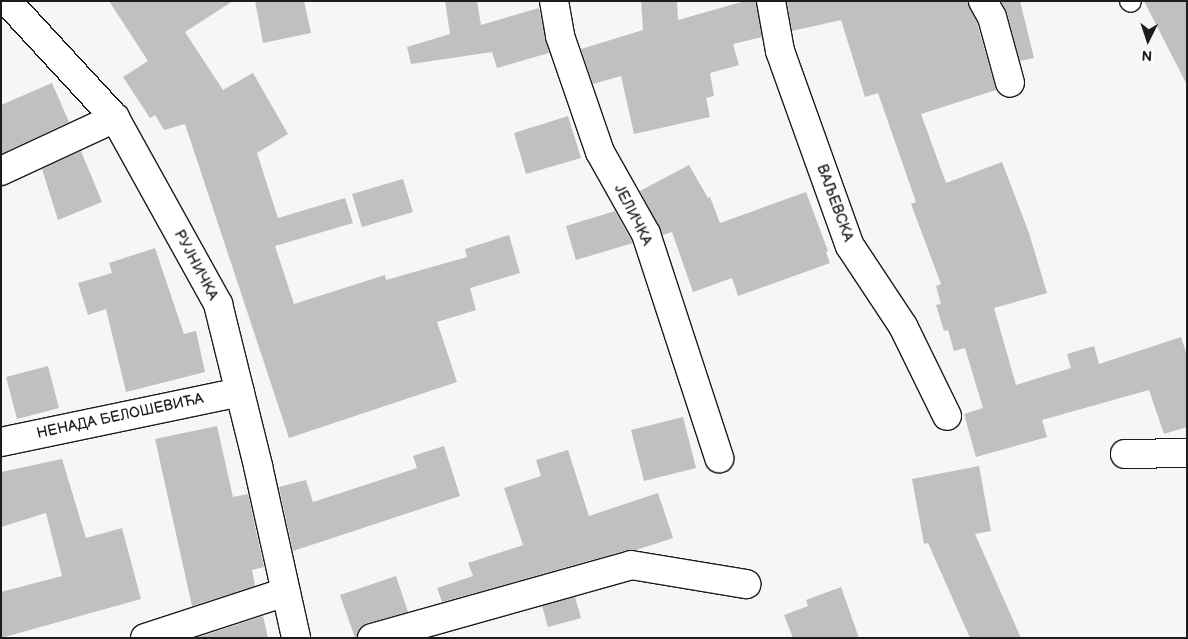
<!DOCTYPE html>
<meta charset="utf-8">
<style>
body{margin:0}
#map{position:relative;width:1188px;height:639px;overflow:hidden;background:#f6f6f6;font-family:"Balsamiq Sans",sans-serif}
div>[style]{position:absolute}
.building>*{inset:0;background:#c0c0c0}
.roads{filter:drop-shadow(1px 0 #1c1c1c) drop-shadow(-1px 0 #1c1c1c) drop-shadow(0 1px #1c1c1c) drop-shadow(0 -1px #1c1c1c)}
.lane>*{height:20px;margin:-10px;padding:0 10px;transform-origin:10px;border-radius:10px;background:#fff}
.street>*{height:28px;margin:-14px;padding:0 14px;transform-origin:14px;border-radius:14px;background:#fff}
span{translate:-50% -50%;white-space:nowrap;text-align:center;line-height:1.15;-webkit-text-stroke:4px #fff;paint-order:stroke}
.street-label{font-size:15px;color:#1c1c1c}
.frame{position:absolute;inset:0;border:2px solid #1c1c1c;pointer-events:none}
.north{position:absolute;left:1123px;top:15px;width:50px;height:50px;-webkit-text-stroke:4px #fff;paint-order:stroke;rotate:184deg;font-size:14px;font-weight:700;line-height:20px;text-align:center;color:#1c1c1c}
.north::after{content:'';display:block;margin:auto;width:18px;height:22px;background:#1c1c1c;clip-path:polygon(50% 0,100% 100%,50% 72%,0 100%)}
</style>
<div id="map">
<div class="building">
<i style="clip-path:polygon(109px 1px,233px 1px,185px 32px,223px 90px,253px 73px,288px 134px,257px 153px,278px 218px,345px 198px,353px 223px,275px 246px,294px 304px,385px 275px,386px 280px,467px 257px,465px 249px,509px 235px,520px 273px,470px 288px,476px 310px,437px 322px,457px 382px,289px 438px,185px 124px,164px 130px,155px 115px,150px 118px,123px 77px,148px 61px)"></i>
<i style="clip-path:polygon(255px 1px,304px 1px,311px 33px,263px 43px)"></i>
<i style="clip-path:polygon(445px 1px,477px 1px,481px 25px,539px 8px,549px 53px,497px 68px,492px 52px,411px 64px,407px 47px,450px 34px)"></i>
<i style="clip-path:polygon(641px 1px,677px 1px,678px 20px,745px 1px,756px 1px,762px 37px,733px 44px,739px 65px,710px 73px,714px 96px,706px 98px,710px 117px,634px 134px,621px 76px,593px 84px,581px 49px,643px 30px)"></i>
<i style="clip-path:polygon(787px 1px,967px 1px,977px 23px,996px 90px,921px 114px,946px 183px,1002px 162px,1029px 233px,1047px 293px,994px 308px,1016px 385px,1071px 368px,1067px 354px,1094px 346px,1099px 364px,1181px 337px,1187px 355px,1187px 427px,1164px 434px,1149px 390px,1042px 420px,1047px 437px,976px 457px,964px 414px,983px 408px,965px 348px,954px 351px,948px 330px,944px 331px,936px 305px,941px 304px,936px 286px,941px 284px,911px 204px,916px 202px,878px 93px,865px 97px,841px 20px,792px 31px)"></i>
<i style="clip-path:polygon(1001px 1px,1020px 1px,1034px 58px,1020px 61px,1007px 13px)"></i>
<i style="clip-path:polygon(1144px 1px,1187px 1px,1187px 85px)"></i>
<i style="clip-path:polygon(52px 83px,69px 122px,1px 154px,1px 105px)"></i>
<i style="clip-path:polygon(568px 116px,581px 158px,526px 174px,514px 133px)"></i>
<i style="clip-path:polygon(81px 151px,102px 202px,58px 220px,42px 169px)"></i>
<i style="clip-path:polygon(689px 165px,708px 198px,710px 197px,720px 223px,806px 192px,828px 251px,826px 252px,830px 263px,738px 296px,732px 278px,693px 292px,672px 232px,663px 235px,640px 191px)"></i>
<i style="clip-path:polygon(403px 179px,413px 212px,362px 227px,352px 194px)"></i>
<i style="clip-path:polygon(615px 211px,633px 243px,576px 260px,566px 226px)"></i>
<i style="clip-path:polygon(155px 248px,184px 334px,196px 331px,205px 372px,126px 392px,106px 309px,88px 315px,78px 283px,112px 273px,109px 263px)"></i>
<i style="clip-path:polygon(48px 366px,59px 408px,17px 419px,6px 377px)"></i>
<i style="clip-path:polygon(683px 417px,696px 468px,644px 481px,631px 430px)"></i>
<i style="clip-path:polygon(217px 426px,233px 497px,248px 494px,264px 567px,252px 570px,255px 586px,192px 606px,155px 439px)"></i>
<i style="clip-path:polygon(444px 446px,460px 496px,293px 551px,279px 487px,306px 480px,313px 502px,417px 468px,413px 456px)"></i>
<i style="clip-path:polygon(568px 450px,589px 516px,658px 493px,673px 538px,636px 550px,627px 550px,442px 602px,437px 588px,473px 576px,468px 563px,523px 545px,504px 488px,541px 476px,536px 460px)"></i>
<i style="clip-path:polygon(62px 459px,86px 538px,122px 528px,141px 599px,1px 638px,1px 592px,62px 576px,46px 513px,1px 527px,1px 472px)"></i>
<i style="clip-path:polygon(979px 466px,991px 531px,975px 534px,1021px 638px,970px 638px,928px 543px,924px 544px,912px 479px)"></i>
<i style="clip-path:polygon(396px 576px,408px 612px,367px 623px,361px 627px,357px 638px,355px 638px,340px 595px)"></i>
<i style="clip-path:polygon(841px 587px,859px 638px,793px 638px,784px 615px,808px 606px,806px 600px)"></i>
<i style="clip-path:polygon(575px 597px,581px 618px,548px 627px,542px 606px)"></i>
<i style="clip-path:polygon(263px 616px,268px 638px,199px 638px,199px 637px)"></i>
</div>
<div class="roads">
<div class="lane">
<i style="left:1130px;top:1px;width:1px;rotate:45deg"></i>
</div>
<div class="street">
<i style="left:7px;top:1px;width:159px;rotate:47.3deg"></i>
<i style="left:115px;top:118px;width:213px;rotate:61deg"></i>
<i style="left:218px;top:304px;width:167px;rotate:76.1deg"></i>
<i style="left:258px;top:466px;width:176px;rotate:77.5deg"></i>
<i style="left:554px;top:1px;width:36px;rotate:80deg"></i>
<i style="left:560px;top:36px;width:123px;rotate:71deg"></i>
<i style="left:600px;top:152px;width:94px;rotate:60.7deg"></i>
<i style="left:646px;top:234px;width:236px;rotate:71.9deg"></i>
<i style="left:771px;top:1px;width:51px;rotate:79.8deg"></i>
<i style="left:780px;top:51px;width:207px;rotate:70.3deg"></i>
<i style="left:850px;top:246px;width:96px;rotate:56.5deg"></i>
<i style="left:903px;top:326px;width:100px;rotate:63.9deg"></i>
<i style="left:983px;top:1px;width:18px;rotate:61deg"></i>
<i style="left:992px;top:17px;width:68px;rotate:74.7deg"></i>
<i style="left:1px;top:171px;width:126px;rotate:-24.9deg"></i>
<i style="left:1px;top:442px;width:244px;rotate:-11.8deg"></i>
<i style="left:1125px;top:454px;width:62px;rotate:-0.9deg"></i>
<i style="left:145px;top:638px;width:148px;rotate:-18.1deg"></i>
<i style="left:372px;top:638px;width:269px;rotate:-15.7deg"></i>
<i style="left:631px;top:565px;width:117px;rotate:9.4deg"></i>
</div>
</div>
<div class="street-label">
<span style="left:835px;top:203px;rotate:70deg">ВАЉЕВСКА</span>
<span style="left:633px;top:215px;rotate:63deg">ЈЕЛИЧКА</span>
<span style="left:196px;top:265px;rotate:62deg">РУЈНИЧКА</span>
<span style="left:120px;top:416px;rotate:-12deg">НЕНАДА БЕЛОШЕВИЋА</span>
</div>
<div class="frame"></div>
<div class="north">N</div>
</div>
